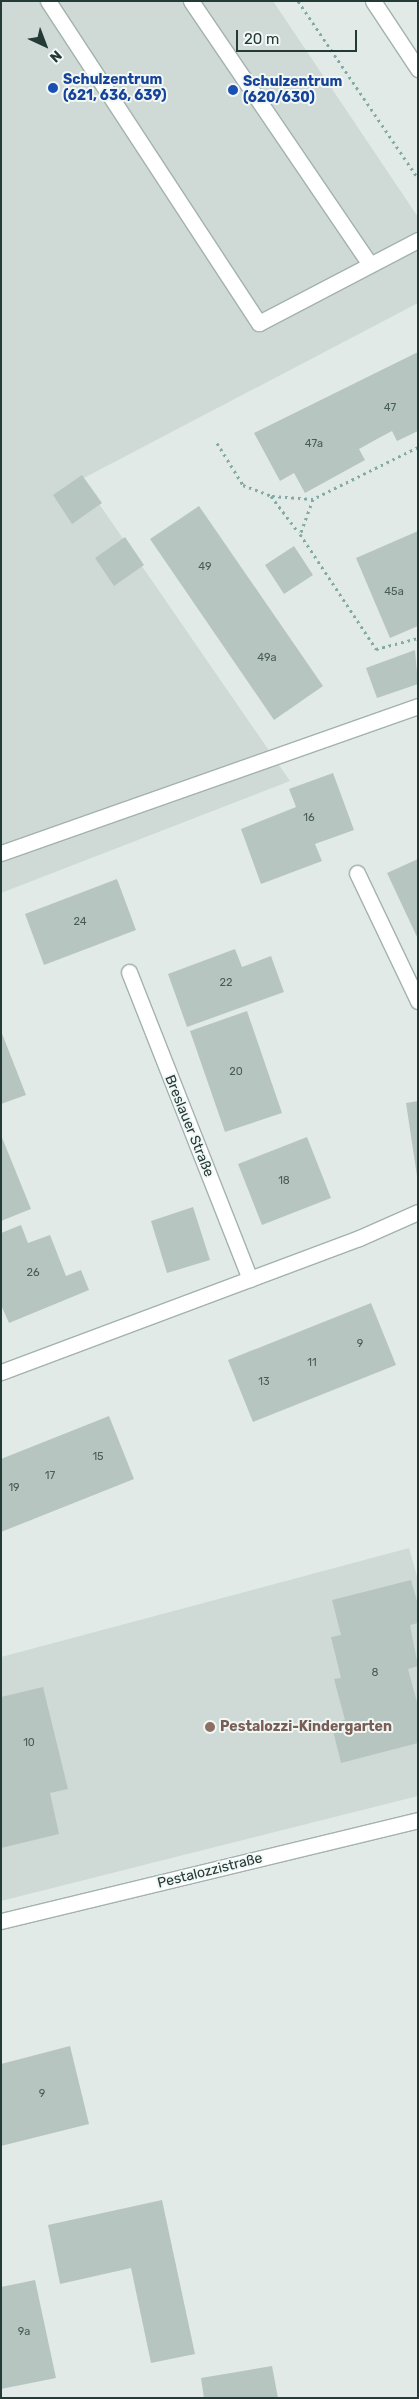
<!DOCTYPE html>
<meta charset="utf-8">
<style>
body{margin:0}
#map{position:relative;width:419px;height:2399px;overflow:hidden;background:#e1eae7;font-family:Rubik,sans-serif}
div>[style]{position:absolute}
.built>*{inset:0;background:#cfdad6}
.building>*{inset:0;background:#b7c5c0}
.path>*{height:3px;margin-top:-1.5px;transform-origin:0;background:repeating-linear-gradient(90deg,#84aba3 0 2.5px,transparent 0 6.5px)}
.roads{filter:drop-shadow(1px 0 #a4b2ae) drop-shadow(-1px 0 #a4b2ae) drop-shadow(0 1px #a4b2ae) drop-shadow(0 -1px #a4b2ae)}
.service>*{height:15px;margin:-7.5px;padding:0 7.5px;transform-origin:7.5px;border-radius:7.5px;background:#fff}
.minor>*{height:15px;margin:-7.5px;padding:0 7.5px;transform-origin:7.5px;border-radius:7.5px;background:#fff}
.secondary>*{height:15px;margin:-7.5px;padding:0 7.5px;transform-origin:7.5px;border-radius:7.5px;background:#fff}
.dots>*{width:14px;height:14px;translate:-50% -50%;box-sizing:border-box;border:2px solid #f1f7f5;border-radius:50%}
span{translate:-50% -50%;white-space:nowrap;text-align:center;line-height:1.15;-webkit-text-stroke:4px #f1f7f5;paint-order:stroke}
.number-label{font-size:11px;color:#485d58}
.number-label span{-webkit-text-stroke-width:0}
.transit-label{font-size:14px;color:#164399;font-weight:700}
.left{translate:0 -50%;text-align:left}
.street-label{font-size:14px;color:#233a36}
.education-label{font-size:14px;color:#785e54;font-weight:700}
.frame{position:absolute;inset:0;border:2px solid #233a36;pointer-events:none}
.north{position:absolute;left:20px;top:20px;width:50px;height:50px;-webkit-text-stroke:4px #f1f7f5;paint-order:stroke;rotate:137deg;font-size:14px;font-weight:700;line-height:20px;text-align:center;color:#233a36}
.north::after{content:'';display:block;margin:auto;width:18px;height:22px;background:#233a36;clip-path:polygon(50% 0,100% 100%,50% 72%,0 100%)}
.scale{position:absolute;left:236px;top:30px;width:121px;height:22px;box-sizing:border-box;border:2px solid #233a36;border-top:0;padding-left:6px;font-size:15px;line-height:18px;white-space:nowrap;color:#233a36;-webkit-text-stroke:4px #f1f7f5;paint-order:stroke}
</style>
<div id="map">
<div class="built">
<i style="clip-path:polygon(1px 1px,273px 1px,418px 217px,418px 303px,82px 479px,290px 781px,1px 893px)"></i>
<i style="clip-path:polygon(409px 1548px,418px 1580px,418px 1796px,1px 1901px,1px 1657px)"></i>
</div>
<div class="building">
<i style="clip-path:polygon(418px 352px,418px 431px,397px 441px,392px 431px,377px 439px,359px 449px,365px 460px,305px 493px,294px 473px,280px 481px,254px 433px)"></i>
<i style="clip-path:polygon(82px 475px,102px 503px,72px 524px,53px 495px)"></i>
<i style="clip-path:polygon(199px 506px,323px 686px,274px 720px,150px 539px)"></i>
<i style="clip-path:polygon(418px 531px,418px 626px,390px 638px,356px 558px)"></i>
<i style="clip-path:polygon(125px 537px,144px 565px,114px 586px,95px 558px)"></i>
<i style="clip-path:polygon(294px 546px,313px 575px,284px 594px,265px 565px)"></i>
<i style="clip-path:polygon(415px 650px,418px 684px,377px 698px,366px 668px)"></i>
<i style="clip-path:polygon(333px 773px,354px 830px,315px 844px,322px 861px,261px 884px,241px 829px,296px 807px,289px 789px)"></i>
<i style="clip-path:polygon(418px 859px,418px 939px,387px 873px)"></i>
<i style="clip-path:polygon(117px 879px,136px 930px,44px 965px,25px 914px)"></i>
<i style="clip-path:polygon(235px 949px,242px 967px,271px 956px,284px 992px,187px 1027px,168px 974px)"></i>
<i style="clip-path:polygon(247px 1011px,282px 1113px,225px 1132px,190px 1031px)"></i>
<i style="clip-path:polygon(1px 1031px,26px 1095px,1px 1104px)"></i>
<i style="clip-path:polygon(418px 1101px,418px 1176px,417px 1176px,406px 1103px)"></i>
<i style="clip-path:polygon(1px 1135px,31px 1209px,1px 1221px)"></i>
<i style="clip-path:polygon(307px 1137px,331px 1198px,262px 1225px,238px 1164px)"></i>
<i style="clip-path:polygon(193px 1207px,210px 1260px,167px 1273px,151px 1221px)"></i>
<i style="clip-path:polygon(21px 1225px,28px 1243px,50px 1235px,66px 1276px,81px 1270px,89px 1290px,9px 1323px,1px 1305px,1px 1233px)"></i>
<i style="clip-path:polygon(371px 1303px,396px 1365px,253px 1422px,228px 1360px)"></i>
<i style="clip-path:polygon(109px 1416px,134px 1479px,1px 1532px,1px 1459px)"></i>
<i style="clip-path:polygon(411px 1580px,418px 1605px,418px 1623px,410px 1625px,418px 1666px,408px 1669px,418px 1706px,418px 1743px,341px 1763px,331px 1723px,345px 1720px,334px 1679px,341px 1678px,331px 1637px,341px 1635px,332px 1600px)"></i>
<i style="clip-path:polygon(43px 1687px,68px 1789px,50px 1793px,59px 1834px,1px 1848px,1px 1697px)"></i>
<i style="clip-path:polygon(70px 2046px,89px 2124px,1px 2146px,1px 2064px)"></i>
<i style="clip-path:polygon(162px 2200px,195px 2354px,151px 2363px,131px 2268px,60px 2284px,48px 2225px)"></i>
<i style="clip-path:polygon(35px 2280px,56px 2378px,1px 2389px,1px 2287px)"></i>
<i style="clip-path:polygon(272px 2366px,278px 2398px,204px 2398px,201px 2378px)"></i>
</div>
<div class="path">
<i style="left:298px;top:1px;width:214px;rotate:55.9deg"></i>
<i style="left:217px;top:443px;width:49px;rotate:58.2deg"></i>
<i style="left:243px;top:485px;width:30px;rotate:21deg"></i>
<i style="left:271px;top:496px;width:46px;rotate:52.9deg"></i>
<i style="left:418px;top:447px;width:117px;rotate:153.7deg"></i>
<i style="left:313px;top:499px;width:37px;rotate:110deg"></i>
<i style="left:300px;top:534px;width:138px;rotate:56.5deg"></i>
<i style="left:376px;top:649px;width:43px;rotate:-14.7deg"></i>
<i style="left:272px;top:496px;width:41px;rotate:4.2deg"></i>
</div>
<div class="roads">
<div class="service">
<i style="left:48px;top:1px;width:385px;rotate:56.8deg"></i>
<i style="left:259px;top:323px;width:179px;rotate:-27.6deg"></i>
<i style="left:191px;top:1px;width:317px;rotate:55.8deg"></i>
<i style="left:1px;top:853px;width:442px;rotate:-19.4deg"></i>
</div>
<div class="minor">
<i style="left:357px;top:873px;width:142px;rotate:64.5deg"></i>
<i style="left:129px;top:972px;width:330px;rotate:68.5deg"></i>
<i style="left:1px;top:1372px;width:382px;rotate:-20.5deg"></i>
<i style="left:359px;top:1238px;width:64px;rotate:-23.8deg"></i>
<i style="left:1px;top:1921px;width:429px;rotate:-13.6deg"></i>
</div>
<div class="secondary">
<i style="left:373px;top:1px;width:82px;rotate:56.5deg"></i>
</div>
</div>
<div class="dots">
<i style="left:53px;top:88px;background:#1a4fb4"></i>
<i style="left:233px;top:90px;background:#1a4fb4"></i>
<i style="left:210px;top:1727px;background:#8d6e63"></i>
</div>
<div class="number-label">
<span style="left:390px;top:408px">47</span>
<span style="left:314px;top:444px">47a</span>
<span style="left:205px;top:567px">49</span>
<span style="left:394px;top:592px">45a</span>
<span style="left:267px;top:658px">49a</span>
<span style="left:309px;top:818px">16</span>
<span style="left:80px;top:922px">24</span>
<span style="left:226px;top:983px">22</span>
<span style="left:236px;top:1072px">20</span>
<span style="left:284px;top:1181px">18</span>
<span style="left:33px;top:1273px">26</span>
<span style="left:360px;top:1344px">9</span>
<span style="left:312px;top:1363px">11</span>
<span style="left:264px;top:1382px">13</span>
<span style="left:98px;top:1457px">15</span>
<span style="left:50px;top:1476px">17</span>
<span style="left:14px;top:1488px">19</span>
<span style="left:375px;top:1673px">8</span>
<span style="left:29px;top:1743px">10</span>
<span style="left:42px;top:2094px">9</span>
<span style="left:24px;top:2332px">9a</span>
</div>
<div class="transit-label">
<span class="left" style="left:63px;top:88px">Schulzentrum<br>(621, 636, 639)</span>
<span class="left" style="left:243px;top:90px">Schulzentrum<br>(620/630)</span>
</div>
<div class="street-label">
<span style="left:189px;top:1126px;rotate:68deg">Breslauer Straße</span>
<span style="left:210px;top:1871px;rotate:-14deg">Pestalozzistraße</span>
</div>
<div class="education-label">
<span class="left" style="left:220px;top:1727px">Pestalozzi-Kindergarten</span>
</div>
<div class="frame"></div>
<div class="north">N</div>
<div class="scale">20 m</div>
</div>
